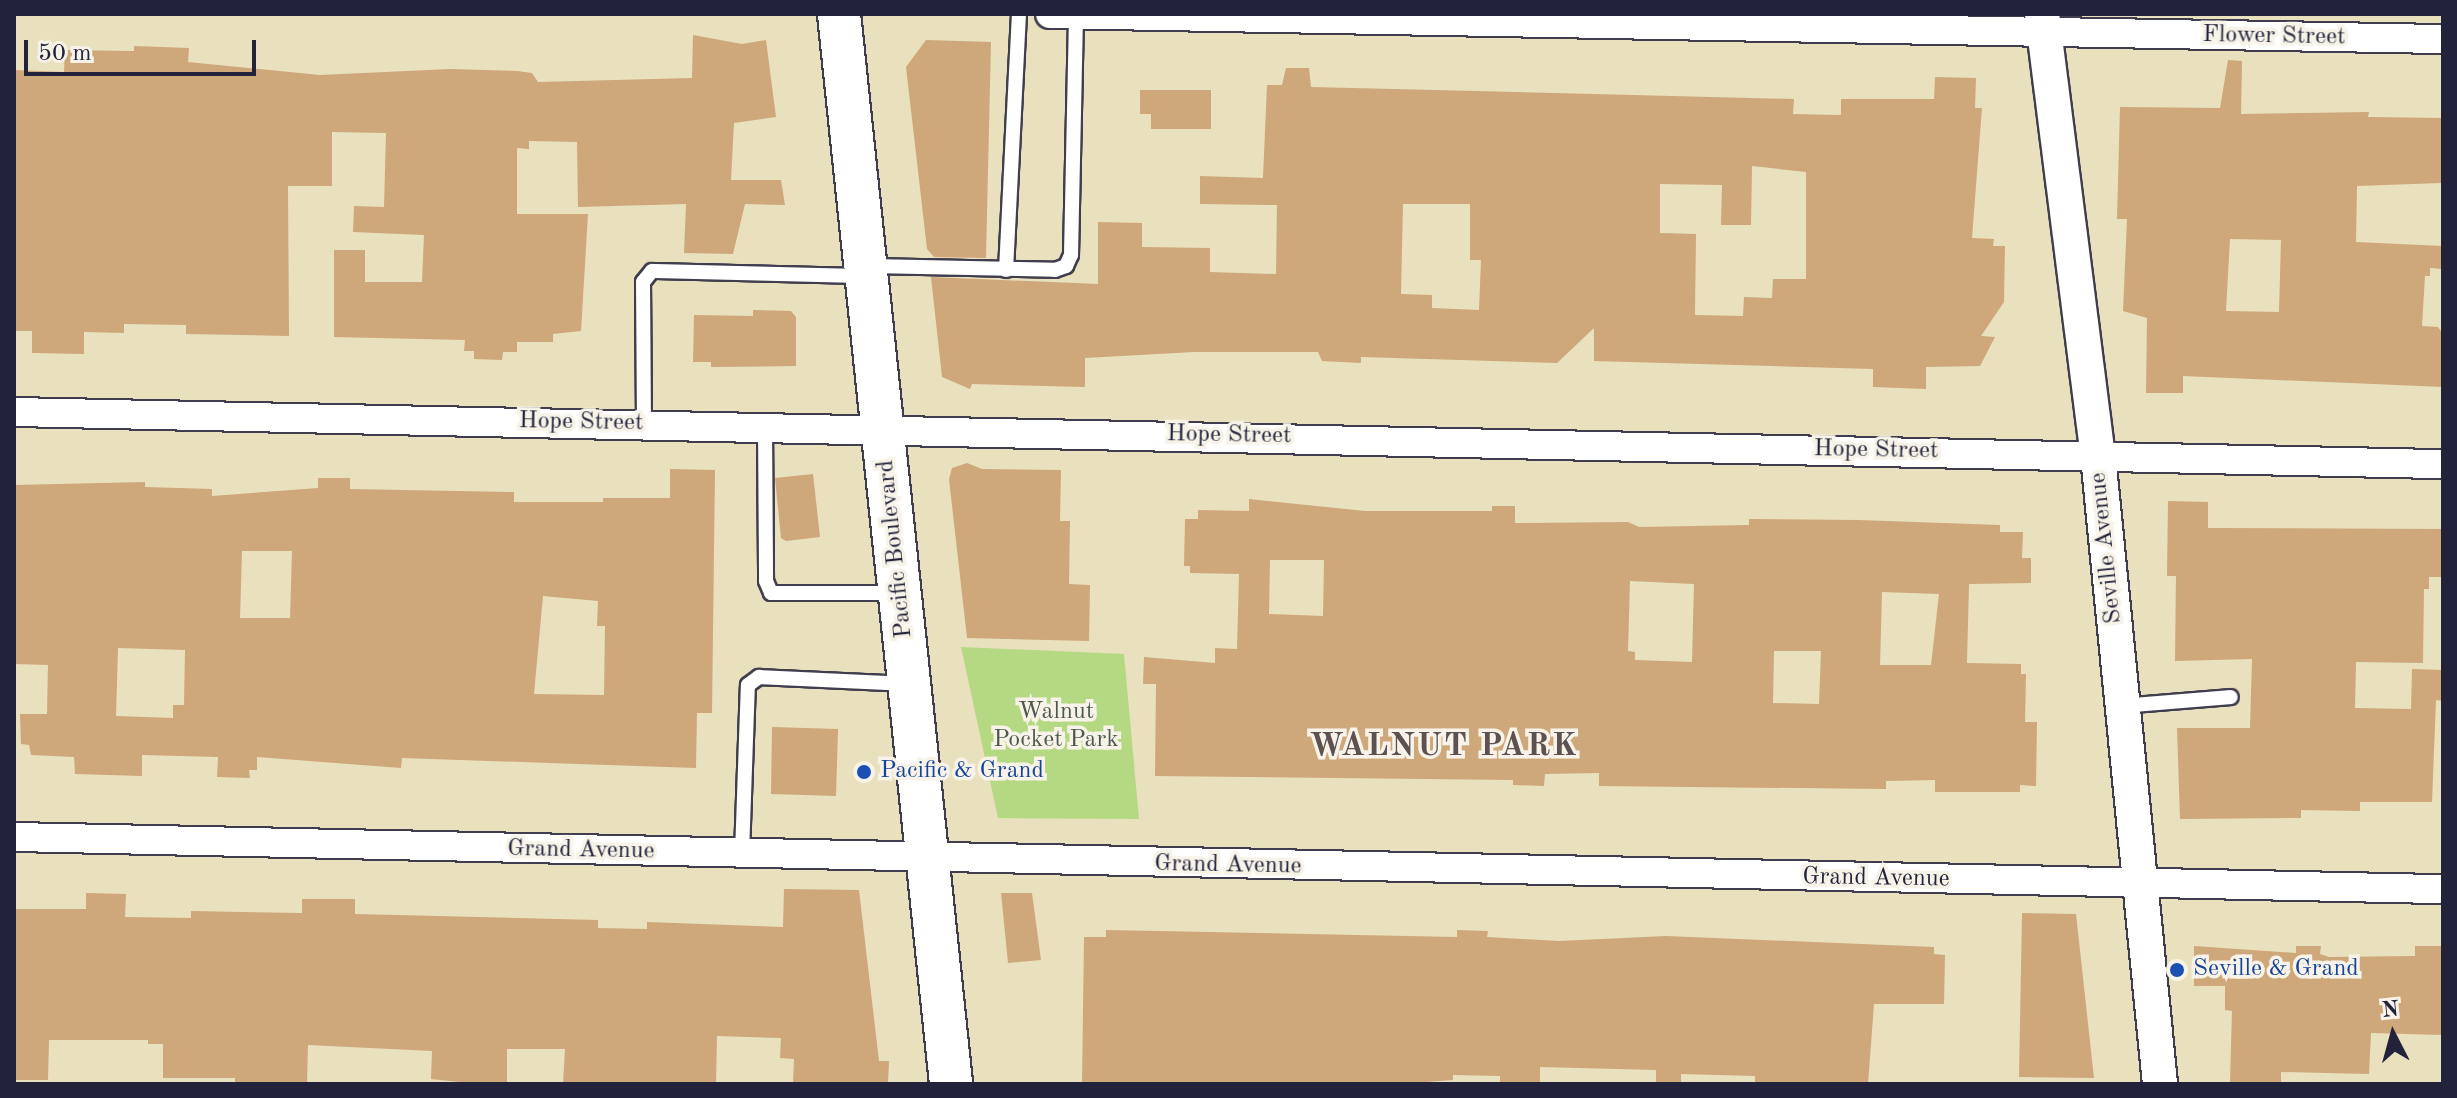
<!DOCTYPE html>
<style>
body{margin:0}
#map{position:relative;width:2457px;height:1098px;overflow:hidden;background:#e9e0bd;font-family:"Old Standard TT",serif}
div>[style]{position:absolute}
.green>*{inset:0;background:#b4d982}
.building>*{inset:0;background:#cea77a}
.roads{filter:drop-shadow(2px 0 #403e4e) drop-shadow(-2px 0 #403e4e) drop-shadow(0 2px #403e4e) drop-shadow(0 -2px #403e4e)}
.service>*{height:14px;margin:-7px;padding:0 7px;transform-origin:7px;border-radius:7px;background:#fff}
.minor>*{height:28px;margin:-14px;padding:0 14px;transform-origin:14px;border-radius:14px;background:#fff}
.tertiary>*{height:34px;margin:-17px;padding:0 17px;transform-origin:17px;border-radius:17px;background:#fff}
.primary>*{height:42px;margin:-21px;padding:0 21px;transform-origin:21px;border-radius:21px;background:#fff}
.dots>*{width:22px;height:22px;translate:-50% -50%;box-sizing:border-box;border:4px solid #f7f3e8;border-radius:50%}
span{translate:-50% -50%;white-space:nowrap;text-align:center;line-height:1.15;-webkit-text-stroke:7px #f7f3e8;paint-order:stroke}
.street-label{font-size:24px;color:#22223b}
.park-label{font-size:24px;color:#4e5950}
.transit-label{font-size:24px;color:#164399}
.left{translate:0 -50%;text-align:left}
.district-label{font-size:32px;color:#5e5151;font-weight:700;letter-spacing:2px}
.frame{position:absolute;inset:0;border:16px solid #22223b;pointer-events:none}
.north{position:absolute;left:2353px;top:994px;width:80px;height:80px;-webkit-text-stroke:6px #f7f3e8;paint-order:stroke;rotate:354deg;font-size:22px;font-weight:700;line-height:32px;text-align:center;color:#22223b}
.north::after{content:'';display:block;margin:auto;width:28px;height:36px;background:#22223b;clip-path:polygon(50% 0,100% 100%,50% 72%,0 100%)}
.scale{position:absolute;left:24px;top:40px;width:232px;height:36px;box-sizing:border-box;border:4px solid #22223b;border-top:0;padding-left:10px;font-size:24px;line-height:28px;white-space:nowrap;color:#22223b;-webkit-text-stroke:6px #f7f3e8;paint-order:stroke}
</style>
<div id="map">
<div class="green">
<i style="clip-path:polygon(961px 647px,1124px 654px,1139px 819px,998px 818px)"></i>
</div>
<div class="building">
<i style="clip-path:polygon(693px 35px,742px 44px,766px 40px,776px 117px,734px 123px,731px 180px,781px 180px,785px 205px,745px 204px,733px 254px,684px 253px,686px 204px,578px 207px,577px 142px,529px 141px,529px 149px,517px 148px,517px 214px,588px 214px,581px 331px,553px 334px,553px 342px,517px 342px,517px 352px,503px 352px,502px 360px,474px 359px,474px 351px,464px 351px,465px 340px,334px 337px,334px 250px,365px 250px,365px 282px,422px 282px,424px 235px,353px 232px,354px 206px,384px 207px,386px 133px,332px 132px,332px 186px,288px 186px,289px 336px,186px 334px,186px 325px,124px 324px,124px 333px,84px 332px,84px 354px,32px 353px,32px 331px,14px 331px,14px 70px,64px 72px,65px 50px,134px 51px,134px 46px,189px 48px,188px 62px,320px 75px,450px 69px,517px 71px,532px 73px,538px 82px,692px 78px)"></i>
<i style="clip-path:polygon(926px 40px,991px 42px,986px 258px,934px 257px,927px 249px,906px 67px)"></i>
<i style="clip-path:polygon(evenodd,2228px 60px,2242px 61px,2241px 114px,2369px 112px,2368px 117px,2443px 118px,2441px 183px,2357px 186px,2356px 242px,2443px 246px,2443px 269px,2430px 268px,2430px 276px,2425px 276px,2422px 326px,2438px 327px,2443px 334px,2443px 387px,2183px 376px,2183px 393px,2146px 393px,2147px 318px,2123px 311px,2127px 219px,2117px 219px,2120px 107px,2220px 108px,2228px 60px,2230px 239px,2281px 240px,2279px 312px,2226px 311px,2230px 239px)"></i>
<i style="clip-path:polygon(evenodd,1286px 68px,1309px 68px,1311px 87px,1794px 99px,1793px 114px,1841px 115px,1841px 99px,1934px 99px,1935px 77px,1976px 78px,1975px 108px,1982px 108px,1972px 238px,1994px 239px,1993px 246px,2005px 246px,2004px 302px,1981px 336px,1995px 337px,1980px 366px,1926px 367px,1926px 389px,1873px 387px,1873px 369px,1594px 361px,1594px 328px,1557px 363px,1361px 357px,1361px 363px,1322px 361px,1318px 352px,1194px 352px,1085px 358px,1085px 387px,972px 384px,970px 389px,942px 377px,931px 277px,1098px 284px,1098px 222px,1142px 223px,1142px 247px,1210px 248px,1210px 272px,1276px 274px,1277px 205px,1200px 204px,1200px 176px,1263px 178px,1267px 85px,1282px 85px,1286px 68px,1752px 166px,1806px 172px,1806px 279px,1773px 279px,1772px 298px,1744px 297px,1743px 316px,1695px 315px,1696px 234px,1660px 233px,1660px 184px,1722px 185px,1721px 225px,1751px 225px,1752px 166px,1286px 68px,1403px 204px,1470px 204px,1470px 260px,1481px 260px,1479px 310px,1432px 308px,1432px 295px,1401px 294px,1403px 204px)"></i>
<i style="clip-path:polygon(1140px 90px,1211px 90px,1211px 129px,1151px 129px,1151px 114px,1140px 114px)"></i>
<i style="clip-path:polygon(753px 310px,791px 311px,796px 317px,796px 366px,711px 367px,711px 362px,693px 362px,694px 315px,753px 316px)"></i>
<i style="clip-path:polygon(967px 463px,982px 469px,1061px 470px,1060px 521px,1070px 521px,1069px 584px,1090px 585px,1089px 641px,967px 638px,949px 479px,952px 468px)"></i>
<i style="clip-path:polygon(evenodd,670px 469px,715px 470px,712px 713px,697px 713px,696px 768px,402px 758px,401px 768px,257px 757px,257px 770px,249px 770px,250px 778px,217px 777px,218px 757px,142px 755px,142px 776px,75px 774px,74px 757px,31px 755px,29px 745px,21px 744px,20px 714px,47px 714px,48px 665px,14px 664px,14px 485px,145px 482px,145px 487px,212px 489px,212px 496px,318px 488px,318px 478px,350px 478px,350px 489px,514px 492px,514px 502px,603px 502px,603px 498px,670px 498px,670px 469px,242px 551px,292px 551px,290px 618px,240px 618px,242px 551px,670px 469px,543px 596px,598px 601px,597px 626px,605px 626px,604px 695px,534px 694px,543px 596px,670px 469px,118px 648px,185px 650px,184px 705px,173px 705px,173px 718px,116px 716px,118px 648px)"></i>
<i style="clip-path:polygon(813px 474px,820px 537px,786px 541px,781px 538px,775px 478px)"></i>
<i style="clip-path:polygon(evenodd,1249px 499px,1365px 511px,1492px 511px,1492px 506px,1515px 506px,1515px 523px,1628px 522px,1639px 527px,1749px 525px,1749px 519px,1858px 520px,2000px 525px,2000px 532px,2023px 532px,2022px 558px,2031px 558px,2031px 583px,1969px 584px,1967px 663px,2021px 664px,2021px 674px,2026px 674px,2025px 722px,2037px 722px,2036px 786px,2020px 785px,2020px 792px,1935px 792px,1935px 780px,1886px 781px,1886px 789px,1599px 786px,1599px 773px,1545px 774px,1544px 786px,1513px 785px,1513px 780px,1155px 776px,1156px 684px,1143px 684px,1144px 657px,1215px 663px,1215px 648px,1237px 649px,1239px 574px,1190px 573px,1190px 566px,1184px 566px,1185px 519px,1198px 519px,1198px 510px,1249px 511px,1249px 499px,1270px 560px,1324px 560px,1323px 616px,1269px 614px,1270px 560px,1249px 499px,1630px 581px,1694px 584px,1692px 662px,1635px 660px,1635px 652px,1628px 651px,1630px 581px,1249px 499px,1882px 592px,1939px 594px,1931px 665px,1880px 665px,1882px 592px,1249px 499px,1774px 651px,1821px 651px,1819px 704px,1773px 703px,1774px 651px)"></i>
<i style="clip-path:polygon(2168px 501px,2208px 502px,2208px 528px,2443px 529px,2443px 577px,2429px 577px,2429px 589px,2424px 589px,2423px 663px,2356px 662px,2355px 708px,2411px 709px,2412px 669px,2443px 670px,2443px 701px,2436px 700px,2432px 802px,2360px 802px,2360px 811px,2301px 810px,2301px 818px,2180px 819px,2177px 728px,2250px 728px,2252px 659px,2175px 661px,2176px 576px,2167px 576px)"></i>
<i style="clip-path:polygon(772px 727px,838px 729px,836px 796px,771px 794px)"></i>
<i style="clip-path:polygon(784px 889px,859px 890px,879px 1061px,889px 1061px,888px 1084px,793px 1084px,794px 1059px,780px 1058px,781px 1038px,717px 1036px,716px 1084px,563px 1084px,565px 1049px,507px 1049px,507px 1084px,478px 1084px,431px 1079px,432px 1051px,308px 1045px,307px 1084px,235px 1084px,235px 1078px,163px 1078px,163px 1044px,148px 1044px,148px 1040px,49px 1040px,48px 1080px,14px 1080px,15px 909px,86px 909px,86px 893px,126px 894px,125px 917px,191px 918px,191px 911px,302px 913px,302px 899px,355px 899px,355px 914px,598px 920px,598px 928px,647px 929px,647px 922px,783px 927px)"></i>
<i style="clip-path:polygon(1001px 893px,1032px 893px,1041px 960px,1008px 963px)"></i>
<i style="clip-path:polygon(2022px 913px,2076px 914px,2094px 1078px,2019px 1077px)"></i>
<i style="clip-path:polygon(1106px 930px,1457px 937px,1457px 930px,1488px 931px,1487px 937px,1559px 941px,1666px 936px,1934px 947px,1934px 954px,1945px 955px,1944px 1004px,1874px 1004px,1868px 1084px,1755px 1084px,1755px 1076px,1681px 1074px,1681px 1084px,1656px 1084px,1656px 1070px,1540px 1067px,1540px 1084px,1500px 1084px,1500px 1076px,1453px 1075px,1453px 1080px,1399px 1084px,1082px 1084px,1084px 937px,1106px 937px)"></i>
<i style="clip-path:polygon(2194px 946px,2296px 953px,2296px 946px,2321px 946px,2320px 954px,2329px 957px,2415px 956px,2415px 946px,2443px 946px,2443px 1035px,2371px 1033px,2369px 1074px,2281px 1072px,2281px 1084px,2230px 1082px,2232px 1011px,2225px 1010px,2225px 986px,2194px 986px)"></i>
</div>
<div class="roads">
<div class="service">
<i style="left:871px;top:266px;width:184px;rotate:1.2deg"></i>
<i style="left:1055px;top:270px;width:12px;rotate:-20deg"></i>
<i style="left:1066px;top:266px;width:12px;rotate:-66deg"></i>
<i style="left:1071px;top:255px;width:240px;rotate:-88.8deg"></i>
<i style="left:1006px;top:270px;width:256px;rotate:-87.1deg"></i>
<i style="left:644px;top:424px;width:142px;rotate:-90.4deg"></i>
<i style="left:643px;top:282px;width:14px;rotate:-51deg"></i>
<i style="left:652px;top:271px;width:211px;rotate:1.4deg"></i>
<i style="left:765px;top:426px;width:155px;rotate:89.6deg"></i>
<i style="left:766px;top:581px;width:13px;rotate:67deg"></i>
<i style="left:771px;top:593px;width:126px"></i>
<i style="left:2122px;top:706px;width:109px;rotate:-4.7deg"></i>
<i style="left:742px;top:854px;width:169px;rotate:-88deg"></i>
<i style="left:748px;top:685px;width:14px;rotate:-36deg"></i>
<i style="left:759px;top:677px;width:148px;rotate:2.7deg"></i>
</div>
<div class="minor">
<i style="left:1050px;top:14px;width:1393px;rotate:1.03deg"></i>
<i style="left:14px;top:412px;width:2430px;rotate:1.23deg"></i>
<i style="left:14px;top:837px;width:2430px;rotate:1.23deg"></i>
</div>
<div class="tertiary">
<i style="left:2042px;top:14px;width:446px;rotate:82.8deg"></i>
<i style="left:2098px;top:456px;width:631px;rotate:84.36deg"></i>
</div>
<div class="primary">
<i style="left:839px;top:14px;width:1076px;rotate:84.02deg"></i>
</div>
</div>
<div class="dots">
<i style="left:864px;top:772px;background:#1a4fb4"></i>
<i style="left:2177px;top:970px;background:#1a4fb4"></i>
</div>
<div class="street-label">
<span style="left:2274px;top:37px;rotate:1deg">Flower Street</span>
<span style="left:581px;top:423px;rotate:1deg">Hope Street</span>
<span style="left:1229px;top:436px;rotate:1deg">Hope Street</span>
<span style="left:1876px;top:451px;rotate:1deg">Hope Street</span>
<span style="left:2107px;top:548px;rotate:-96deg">Seville Avenue</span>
<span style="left:896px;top:549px;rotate:-96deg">Pacific Boulevard</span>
<span style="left:581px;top:851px;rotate:1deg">Grand Avenue</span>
<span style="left:1228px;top:866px;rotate:1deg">Grand Avenue</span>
<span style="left:1876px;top:879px;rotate:1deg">Grand Avenue</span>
</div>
<div class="park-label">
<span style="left:1056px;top:727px">Walnut<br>Pocket Park</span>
</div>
<div class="transit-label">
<span class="left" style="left:880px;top:772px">Pacific &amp; Grand</span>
<span class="left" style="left:2193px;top:970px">Seville &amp; Grand</span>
</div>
<div class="district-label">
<span style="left:1444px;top:747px">WALNUT PARK</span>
</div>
<div class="frame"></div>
<div class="north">N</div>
<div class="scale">50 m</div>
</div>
